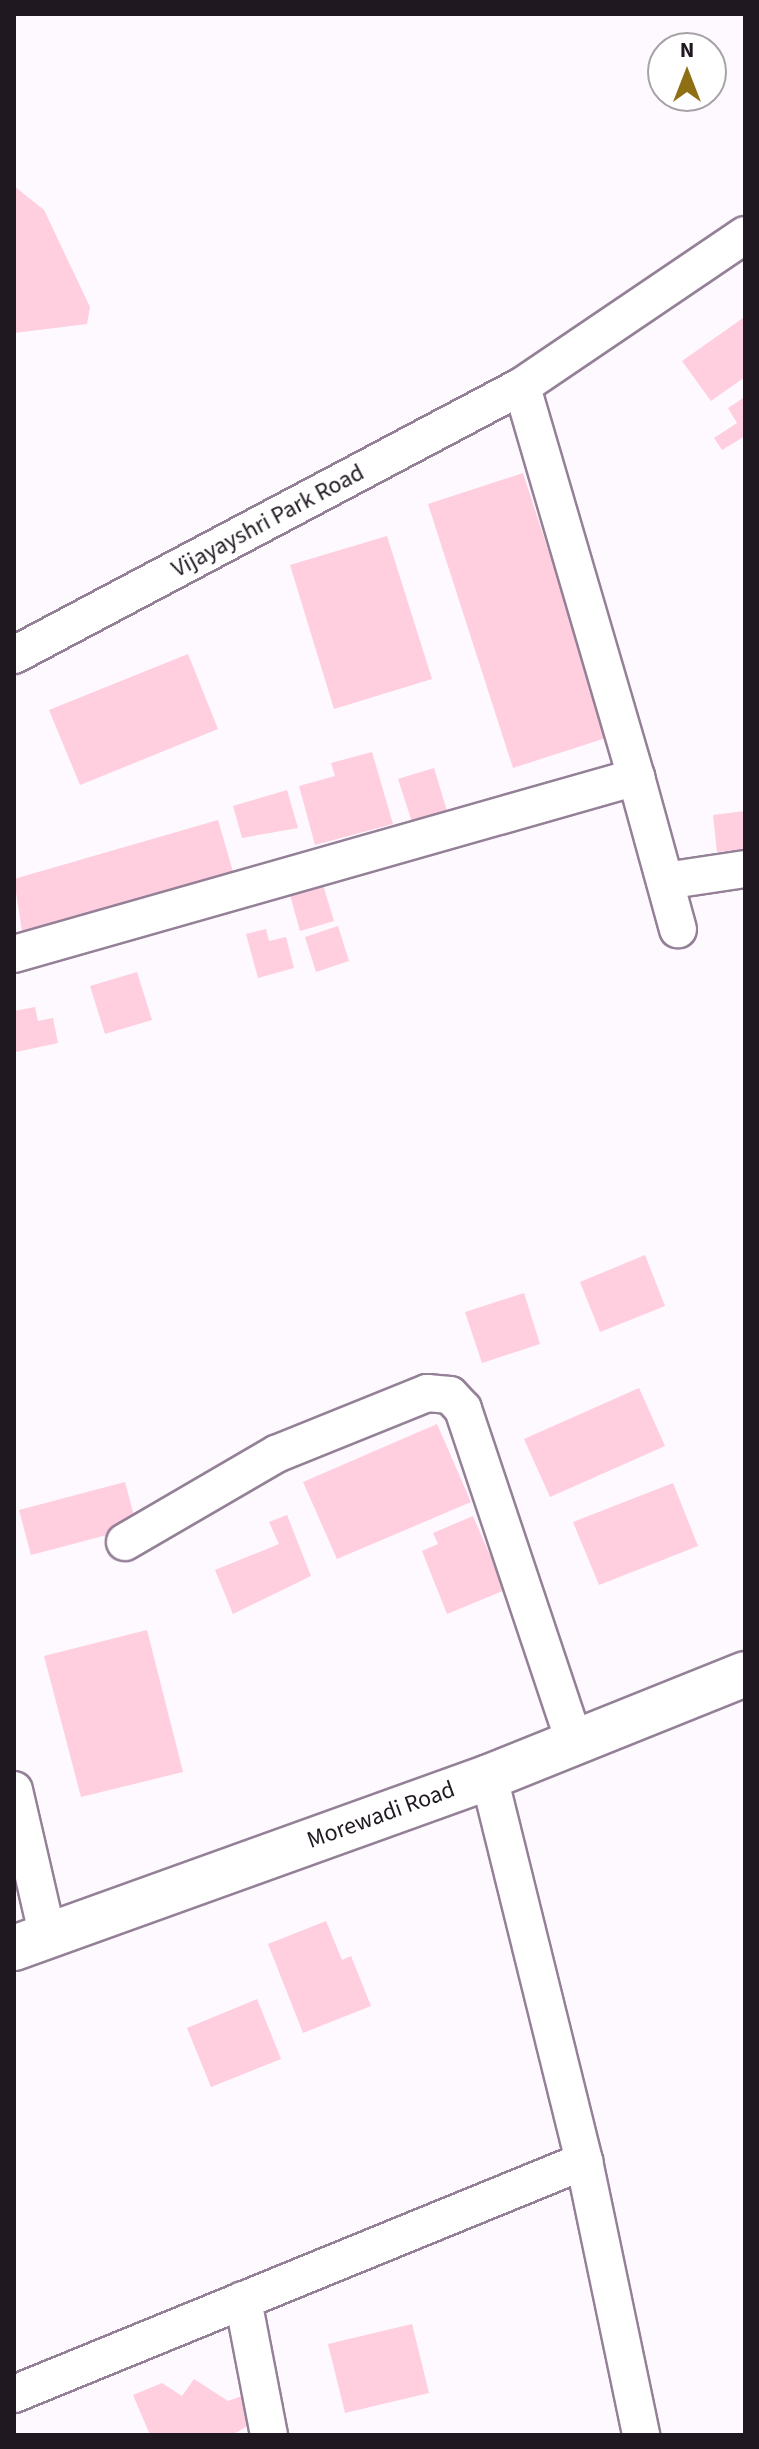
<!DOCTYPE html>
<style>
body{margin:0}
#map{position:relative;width:759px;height:2449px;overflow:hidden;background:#fdf9fe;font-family:"Source Sans 3",sans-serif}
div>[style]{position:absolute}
.building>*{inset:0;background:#ffcedf}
.roads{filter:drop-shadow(2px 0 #948097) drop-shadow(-2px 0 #948097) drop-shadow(0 2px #948097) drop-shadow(0 -2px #948097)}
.minor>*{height:36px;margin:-18px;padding:0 18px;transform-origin:18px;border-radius:18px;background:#fff}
.secondary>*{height:44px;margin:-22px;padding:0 22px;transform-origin:22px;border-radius:22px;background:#fff}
span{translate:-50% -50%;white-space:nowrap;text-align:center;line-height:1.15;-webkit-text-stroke:6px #fff;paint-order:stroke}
.street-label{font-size:24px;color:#201821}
.frame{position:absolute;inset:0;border:16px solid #201821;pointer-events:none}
.north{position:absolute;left:647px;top:32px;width:80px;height:80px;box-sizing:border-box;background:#fff;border:2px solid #a6a3a6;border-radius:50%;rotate:0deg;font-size:22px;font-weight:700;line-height:32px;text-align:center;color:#201821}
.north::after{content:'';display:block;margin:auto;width:28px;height:36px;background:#8e6f13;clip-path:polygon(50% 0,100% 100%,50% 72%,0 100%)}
</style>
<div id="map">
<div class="building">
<i style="clip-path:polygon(14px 186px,44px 210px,90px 307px,87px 324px,14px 333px)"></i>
<i style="clip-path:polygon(743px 318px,745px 377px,711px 401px,682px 361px)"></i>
<i style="clip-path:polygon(745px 397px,745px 436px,722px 450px,714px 438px,737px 423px,728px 408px)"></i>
<i style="clip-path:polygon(523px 473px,609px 737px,513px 768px,428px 504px)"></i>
<i style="clip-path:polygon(387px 536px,432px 679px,334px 709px,290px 565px)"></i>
<i style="clip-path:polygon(188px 654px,218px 729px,80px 785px,49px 710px)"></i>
<i style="clip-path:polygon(372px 752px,393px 824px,315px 845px,299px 786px,335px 776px,331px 763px)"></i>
<i style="clip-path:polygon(434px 768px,447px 811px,412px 822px,398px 779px)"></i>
<i style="clip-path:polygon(287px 790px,298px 828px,242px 838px,233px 806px)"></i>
<i style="clip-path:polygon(745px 811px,745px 849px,717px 852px,713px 815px)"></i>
<i style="clip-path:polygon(218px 820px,236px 882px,24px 944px,14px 879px)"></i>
<i style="clip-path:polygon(323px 885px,334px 921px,300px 931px,290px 895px)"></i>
<i style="clip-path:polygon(338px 926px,349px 961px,316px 972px,305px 937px)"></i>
<i style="clip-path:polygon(266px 929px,269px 941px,286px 937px,294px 968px,258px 978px,246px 934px)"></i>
<i style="clip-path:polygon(137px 972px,152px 1020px,105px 1034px,90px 986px)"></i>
<i style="clip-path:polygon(35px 1007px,38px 1021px,53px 1018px,58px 1043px,16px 1052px,14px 1011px)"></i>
<i style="clip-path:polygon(645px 1255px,665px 1306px,600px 1332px,580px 1282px)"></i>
<i style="clip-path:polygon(524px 1293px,540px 1344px,482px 1363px,465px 1312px)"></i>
<i style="clip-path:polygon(639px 1388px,665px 1446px,550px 1497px,524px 1439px)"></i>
<i style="clip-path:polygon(437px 1424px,471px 1502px,337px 1559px,303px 1482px)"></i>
<i style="clip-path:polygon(125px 1482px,137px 1527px,31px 1555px,19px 1510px)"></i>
<i style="clip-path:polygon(673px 1483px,698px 1546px,599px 1585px,573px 1522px)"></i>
<i style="clip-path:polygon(287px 1515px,311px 1576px,233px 1614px,215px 1570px,279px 1544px,269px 1522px)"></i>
<i style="clip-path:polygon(473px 1516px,505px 1590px,447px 1614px,422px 1551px,438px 1544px,433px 1533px)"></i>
<i style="clip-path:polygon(147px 1630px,183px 1772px,81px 1797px,44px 1656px)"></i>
<i style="clip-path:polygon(326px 1921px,342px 1960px,351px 1956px,371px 2006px,303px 2033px,268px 1944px)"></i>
<i style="clip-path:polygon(257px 1999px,281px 2059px,211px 2087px,187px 2028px)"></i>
<i style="clip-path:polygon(412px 2324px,429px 2393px,345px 2413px,328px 2344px)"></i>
<i style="clip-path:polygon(194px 2379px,228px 2401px,242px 2396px,253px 2423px,232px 2435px,150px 2435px,133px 2395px,162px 2383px,182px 2396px)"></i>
</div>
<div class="roads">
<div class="minor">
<i style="left:14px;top:655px;width:575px;rotate:-27.9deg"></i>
<i style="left:636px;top:777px;width:158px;rotate:74.6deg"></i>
<i style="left:665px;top:881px;width:81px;rotate:-8.5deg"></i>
<i style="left:14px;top:954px;width:647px;rotate:-15.88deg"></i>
<i style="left:636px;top:777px;width:407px;rotate:-106.3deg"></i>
<i style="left:522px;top:386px;width:269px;rotate:-34.1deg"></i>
<i style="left:125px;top:1542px;width:175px;rotate:-30.2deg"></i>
<i style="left:276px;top:1454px;width:163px;rotate:-22deg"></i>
<i style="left:427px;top:1393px;width:23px;rotate:5deg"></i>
<i style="left:450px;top:1395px;width:19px;rotate:47deg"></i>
<i style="left:463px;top:1409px;width:350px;rotate:71.5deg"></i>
<i style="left:489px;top:1777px;width:396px;rotate:76.1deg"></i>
<i style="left:584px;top:2161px;width:280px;rotate:78.2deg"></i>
<i style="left:14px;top:1790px;width:151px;rotate:77deg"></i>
<i style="left:243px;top:2300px;width:137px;rotate:79.1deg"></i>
<i style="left:14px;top:2394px;width:616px;rotate:-22.23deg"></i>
</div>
<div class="secondary">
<i style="left:14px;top:1948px;width:505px;rotate:-19.8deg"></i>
<i style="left:489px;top:1777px;width:276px;rotate:-21.9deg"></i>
</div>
</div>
<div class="street-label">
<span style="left:268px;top:521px;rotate:-28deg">Vijayayshri Park Road</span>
<span style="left:381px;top:1815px;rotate:-20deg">Morewadi Road</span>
</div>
<div class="frame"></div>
<div class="north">N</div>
</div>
